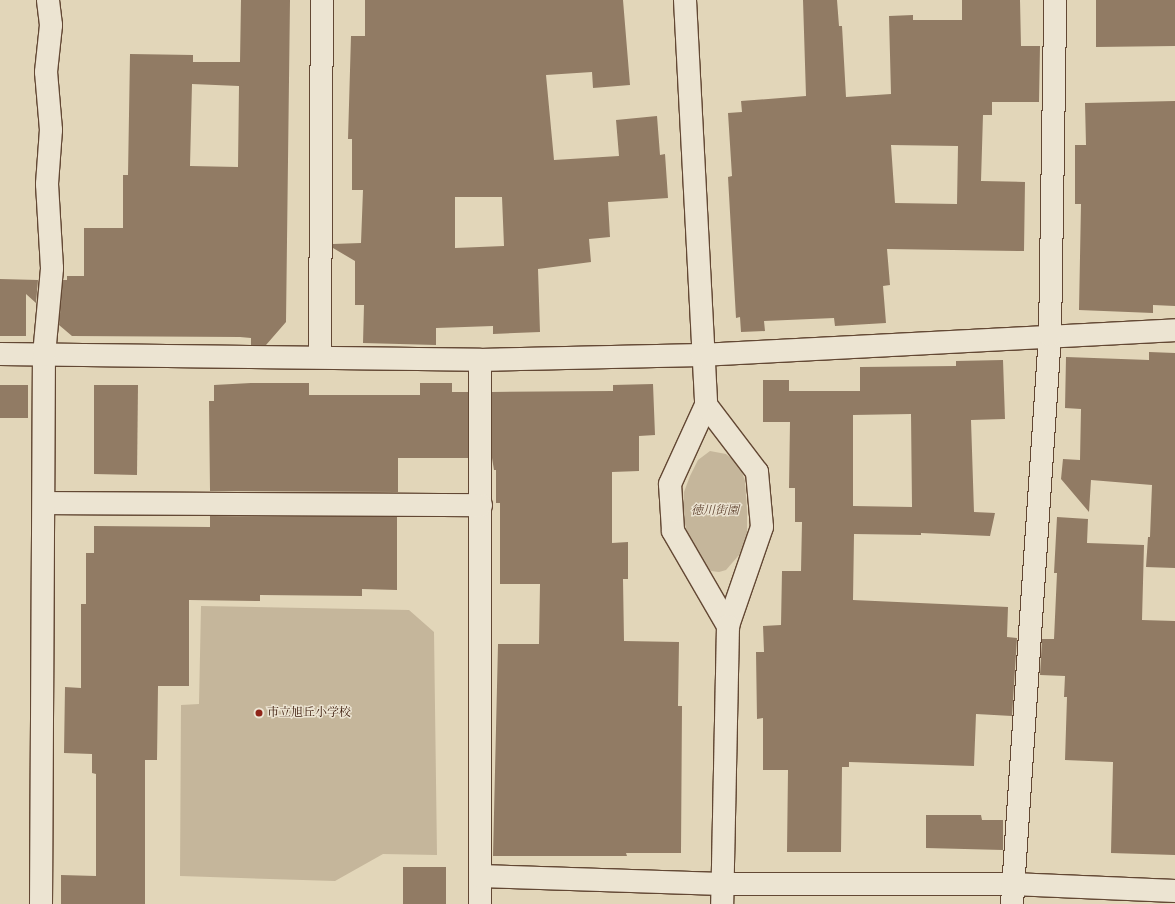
<!DOCTYPE html>
<meta charset="utf-8">
<style>
body{margin:0}
#map{position:relative;width:1175px;height:904px;overflow:hidden;background:#e2d6b9;font-family:"IM FELL French Canon","Noto Serif JP",serif}
div>[style]{position:absolute}
.green>*{inset:0;background:#c5b69b}
.building>*{inset:0;background:#917b64}
.roads{filter:drop-shadow(1px 0 #634834) drop-shadow(-1px 0 #634834) drop-shadow(0 1px #634834) drop-shadow(0 -1px #634834)}
.street>*{height:22px;margin:-11px;padding:0 11px;transform-origin:11px;border-radius:11px;background:#ece4d2}
.dots>*{width:11px;height:11px;translate:-50% -50%;box-sizing:border-box;border:2px solid #ece4d2;border-radius:50%}
span{translate:-50% -50%;white-space:nowrap;text-align:center;line-height:1.15;-webkit-text-stroke:3px #ece4d2;paint-order:stroke}
.park-label{font-size:12px;color:#634734;font-style:italic}
.poi-label{font-size:12px;color:#391808}
.left{translate:0 -50%;text-align:left}
</style>
<div id="map">
<div class="green">
<i style="clip-path:polygon(710px 451px,726px 454px,740px 466px,745px 481px,747px 511px,747px 538px,739px 555px,726px 570px,719px 572px,711px 571px,706px 567px,687px 532px,682px 513px,684px 492px,690px 476px,698px 460px)"></i>
<i style="clip-path:polygon(201px 606px,409px 610px,434px 632px,437px 855px,383px 854px,335px 881px,180px 876px,181px 705px,199px 704px)"></i>
</div>
<div class="building">
<i style="clip-path:polygon(evenodd,241px 0,290px 0,286px 322px,266px 345px,251px 345px,251px 338px,240px 337px,72px 336px,59px 325px,63px 280px,67px 280px,67px 276px,84px 276px,84px 228px,123px 228px,123px 175px,128px 175px,130px 54px,193px 55px,193px 62px,240px 62px,241px 0,192px 84px,239px 86px,238px 167px,190px 166px,192px 84px)"></i>
<i style="clip-path:polygon(evenodd,365px 0,623px 0,630px 85px,593px 88px,592px 72px,546px 75px,554px 160px,619px 156px,616px 120px,657px 116px,660px 155px,665px 154px,668px 198px,608px 202px,610px 237px,589px 239px,591px 262px,538px 269px,540px 332px,493px 334px,493px 326px,436px 328px,436px 345px,363px 343px,364px 305px,355px 305px,355px 261px,333px 248px,333px 244px,361px 243px,363px 190px,352px 190px,352px 139px,348px 139px,351px 36px,365px 36px,365px 0,455px 197px,502px 197px,504px 246px,455px 248px,455px 197px)"></i>
<i style="clip-path:polygon(evenodd,803px 0,837px 0,839px 26px,842px 26px,846px 97px,891px 94px,889px 16px,913px 15px,913px 20px,962px 20px,962px 0,1020px 0,1021px 46px,1040px 46px,1039px 102px,992px 102px,992px 115px,983px 115px,981px 181px,1025px 182px,1024px 251px,887px 249px,890px 285px,883px 286px,886px 323px,835px 326px,834px 318px,764px 321px,765px 331px,741px 332px,740px 317px,736px 318px,728px 177px,732px 176px,728px 113px,742px 112px,741px 101px,806px 96px,803px 0,891px 145px,958px 146px,957px 204px,895px 203px,891px 145px)"></i>
<i style="clip-path:polygon(1096px 0,1175px 0,1175px 46px,1096px 47px)"></i>
<i style="clip-path:polygon(1175px 101px,1175px 306px,1153px 305px,1153px 313px,1079px 310px,1081px 204px,1075px 204px,1075px 145px,1086px 145px,1085px 103px)"></i>
<i style="clip-path:polygon(0 279px,38px 280px,36px 303px,26px 294px,26px 336px,0 336px)"></i>
<i style="clip-path:polygon(1149px 352px,1175px 353px,1175px 568px,1146px 567px,1148px 537px,1150px 537px,1152px 485px,1091px 480px,1089px 512px,1061px 479px,1063px 459px,1080px 460px,1081px 409px,1065px 408px,1066px 357px,1149px 360px)"></i>
<i style="clip-path:polygon(evenodd,1003px 360px,1005px 419px,971px 420px,974px 512px,995px 513px,990px 536px,921px 533px,921px 535px,854px 534px,853px 600px,1008px 607px,1007px 637px,1017px 638px,1012px 716px,976px 714px,974px 766px,849px 762px,849px 767px,842px 767px,841px 852px,787px 852px,788px 770px,763px 770px,763px 718px,757px 719px,756px 652px,764px 652px,763px 626px,781px 625px,782px 571px,801px 571px,802px 522px,795px 522px,795px 488px,789px 488px,790px 422px,763px 422px,763px 380px,789px 380px,789px 391px,860px 391px,860px 367px,956px 366px,956px 361px,1003px 360px,911px 414px,912px 507px,853px 506px,853px 415px,911px 414px)"></i>
<i style="clip-path:polygon(251px 383px,309px 383px,309px 395px,420px 395px,420px 383px,452px 383px,452px 392px,468px 392px,468px 458px,398px 458px,398px 492px,210px 491px,209px 401px,214px 401px,214px 385px)"></i>
<i style="clip-path:polygon(653px 384px,655px 435px,639px 436px,639px 471px,612px 472px,612px 543px,628px 542px,628px 579px,623px 579px,624px 641px,679px 642px,678px 706px,682px 706px,681px 853px,626px 853px,627px 856px,493px 856px,498px 644px,539px 644px,540px 584px,500px 584px,500px 503px,496px 503px,496px 470px,494px 470px,492px 458px,492px 392px,613px 391px,613px 385px)"></i>
<i style="clip-path:polygon(0 385px,28px 385px,28px 418px,0 418px)"></i>
<i style="clip-path:polygon(94px 385px,138px 385px,137px 475px,94px 474px)"></i>
<i style="clip-path:polygon(210px 516px,397px 517px,397px 590px,362px 589px,362px 596px,260px 595px,260px 601px,189px 600px,189px 686px,158px 686px,157px 760px,145px 760px,145px 904px,61px 904px,61px 875px,96px 876px,96px 774px,92px 773px,92px 754px,64px 753px,65px 687px,81px 688px,81px 604px,86px 604px,86px 553px,94px 553px,94px 526px,210px 527px)"></i>
<i style="clip-path:polygon(1057px 517px,1088px 519px,1087px 543px,1144px 545px,1142px 620px,1175px 621px,1175px 855px,1111px 853px,1113px 762px,1065px 760px,1067px 697px,1064px 697px,1065px 676px,1040px 675px,1042px 639px,1054px 639px,1057px 573px,1054px 573px)"></i>
<i style="clip-path:polygon(926px 815px,981px 815px,982px 820px,1003px 820px,1003px 850px,926px 848px)"></i>
<i style="clip-path:polygon(403px 867px,446px 867px,446px 904px,403px 904px)"></i>
</div>
<div class="roads">
<div class="street">
<i style="left:685px;top:0;width:406px;rotate:87deg"></i>
<i style="left:706px;top:405px;width:87px;rotate:114.5deg"></i>
<i style="left:670px;top:484px;width:47px;rotate:86.3deg"></i>
<i style="left:673px;top:531px;width:110px;rotate:59.9deg"></i>
<i style="left:0;top:354px;width:480px;rotate:0.7deg"></i>
<i style="left:480px;top:360px;width:222px;rotate:-1.3deg"></i>
<i style="left:702px;top:355px;width:474px;rotate:-3deg"></i>
<i style="left:320px;top:357px;width:357px;rotate:-89.7deg"></i>
<i style="left:480px;top:360px;width:544px;rotate:90deg"></i>
<i style="left:706px;top:405px;width:84px;rotate:52.7deg"></i>
<i style="left:757px;top:472px;width:55px;rotate:84.8deg"></i>
<i style="left:762px;top:527px;width:105px;rotate:109deg"></i>
<i style="left:728px;top:626px;width:278px;rotate:91.2deg"></i>
<i style="left:44px;top:503px;width:437px;rotate:0.3deg"></i>
<i style="left:480px;top:876px;width:242px;rotate:1.9deg"></i>
<i style="left:722px;top:884px;width:290px"></i>
<i style="left:1012px;top:884px;width:163px;rotate:2.5deg"></i>
<i style="left:41px;top:904px;width:549px;rotate:-89.69deg"></i>
<i style="left:44px;top:355px;width:87px;rotate:-84.7deg"></i>
<i style="left:52px;top:268px;width:84px;rotate:-93.4deg"></i>
<i style="left:47px;top:184px;width:54px;rotate:-85.8deg"></i>
<i style="left:51px;top:130px;width:58px;rotate:-94.9deg"></i>
<i style="left:46px;top:72px;width:47px;rotate:-83.9deg"></i>
<i style="left:51px;top:25px;width:25px;rotate:-97deg"></i>
<i style="left:1012px;top:904px;width:570px;rotate:-86.18deg"></i>
<i style="left:1050px;top:335px;width:335px;rotate:-89.1deg"></i>
</div>
</div>
<div class="dots">
<i style="left:259px;top:713px;background:#8f2418"></i>
</div>
<div class="park-label">
<span style="left:715px;top:511px">徳川街園</span>
</div>
<div class="poi-label">
<span class="left" style="left:267px;top:713px">市立旭丘小学校</span>
</div>
</div>
